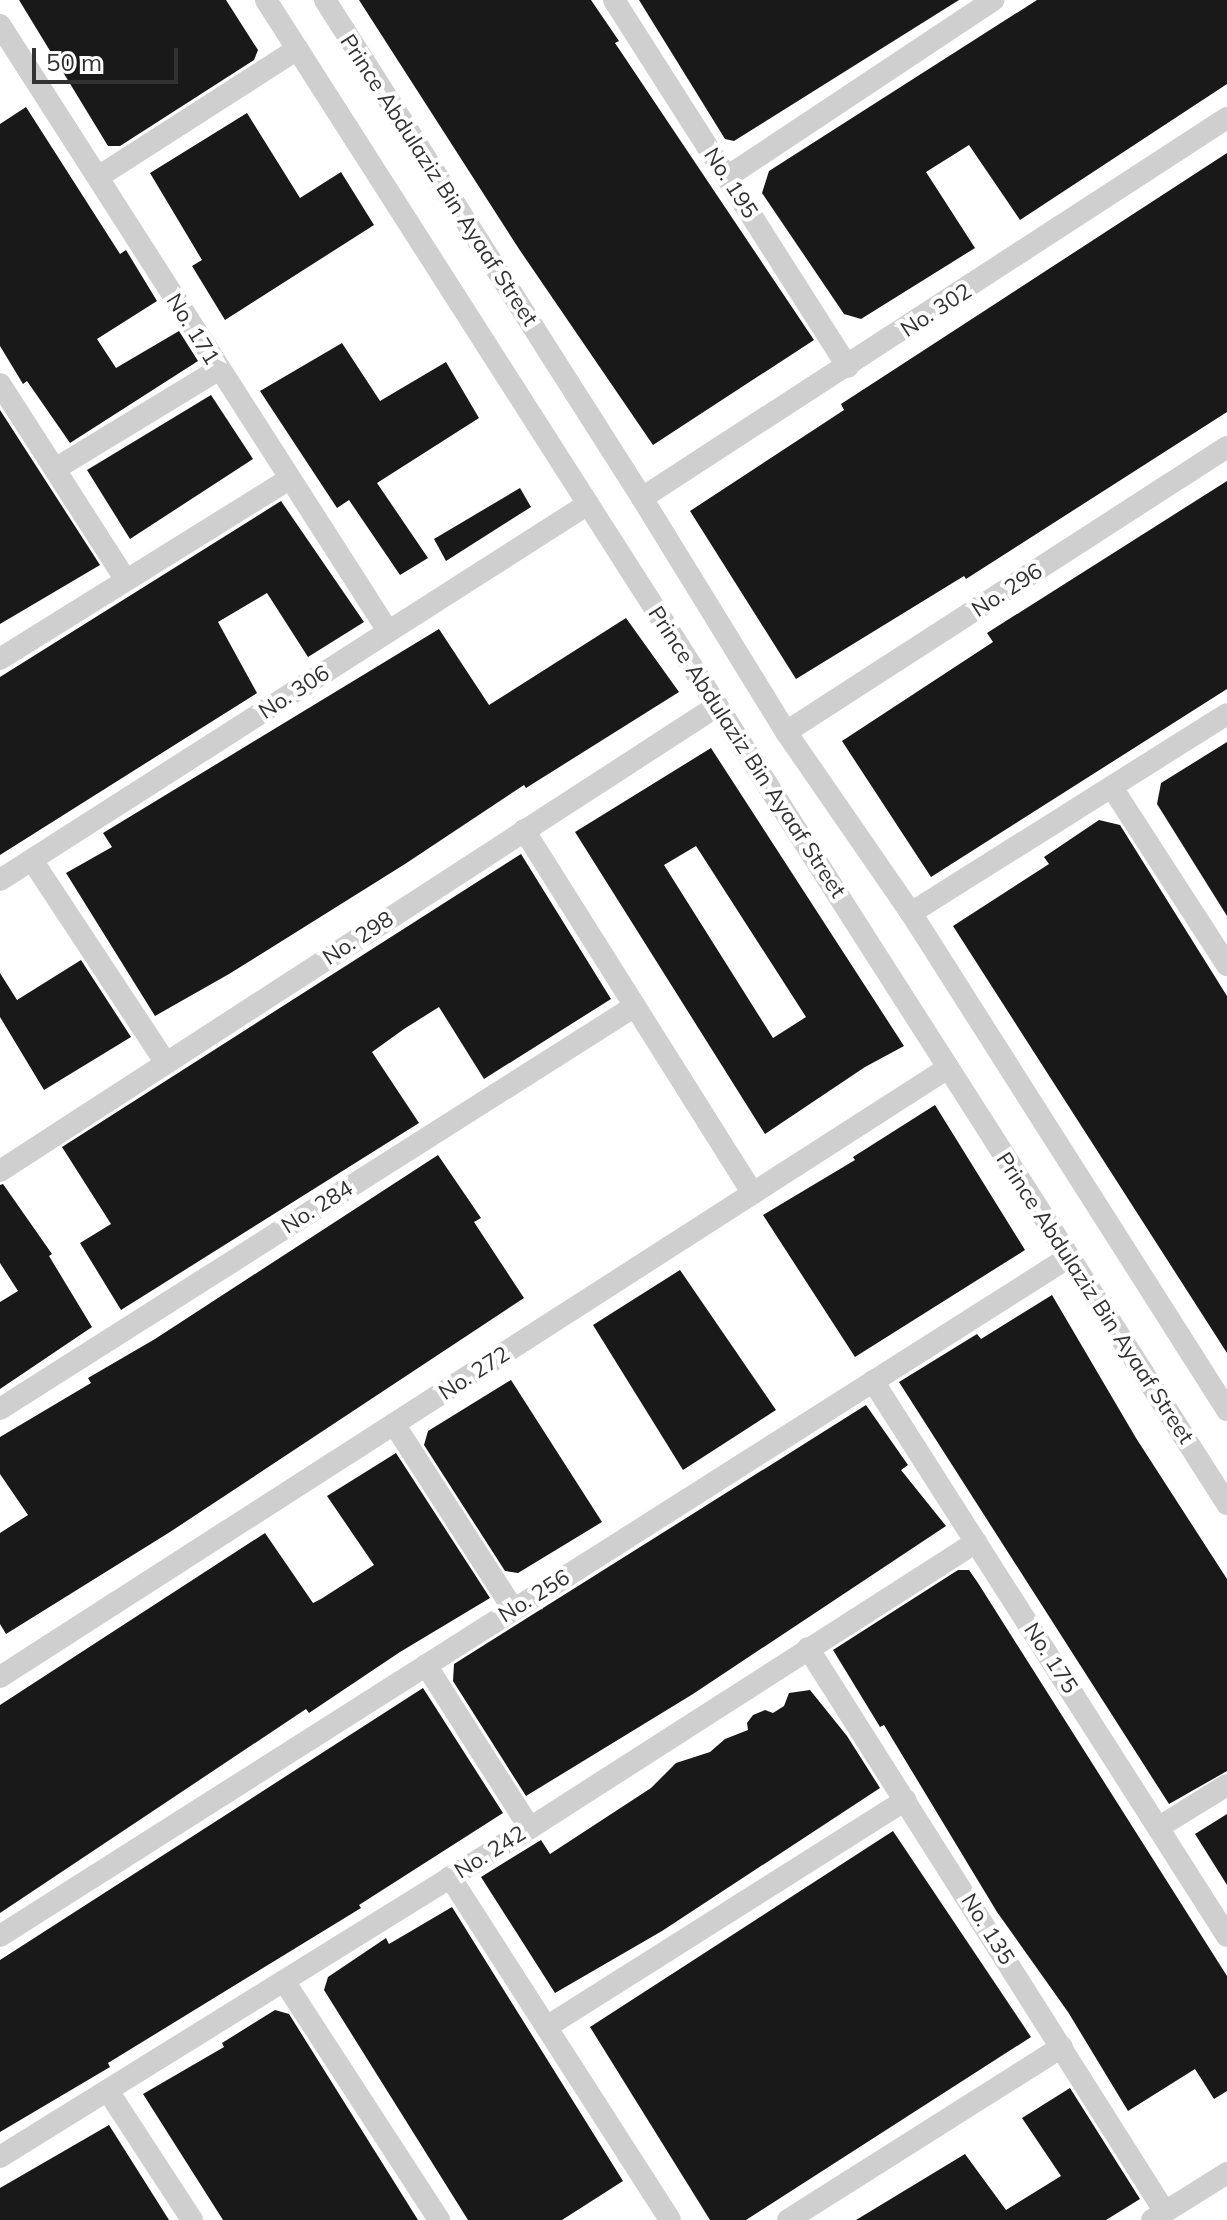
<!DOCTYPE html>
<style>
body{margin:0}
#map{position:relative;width:1227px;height:2220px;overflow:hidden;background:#fff;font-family:Mulish,sans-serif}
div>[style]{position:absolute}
.building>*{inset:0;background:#191919}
.street>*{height:22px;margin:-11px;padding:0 11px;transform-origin:11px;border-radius:11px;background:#cfcfcf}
span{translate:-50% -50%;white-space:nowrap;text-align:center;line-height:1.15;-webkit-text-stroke:8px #fff;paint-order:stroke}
.street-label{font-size:22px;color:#323232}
.scale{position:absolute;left:32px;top:48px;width:146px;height:36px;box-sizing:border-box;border:4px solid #323232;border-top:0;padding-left:10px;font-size:24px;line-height:28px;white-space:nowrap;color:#323232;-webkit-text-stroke:6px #fff;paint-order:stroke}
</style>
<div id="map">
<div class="building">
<i style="clip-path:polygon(19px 0,226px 0,258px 50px,254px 60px,120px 146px,108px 146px)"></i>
<i style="clip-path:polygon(359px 0,591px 0,619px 41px,615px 43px,814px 340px,653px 445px,519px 249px)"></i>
<i style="clip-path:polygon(639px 0,959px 0,734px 141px,725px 139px)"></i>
<i style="clip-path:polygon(1037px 0,1227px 0,1227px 84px,1020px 220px,969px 145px,926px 172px,975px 248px,861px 319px,844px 314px,762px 193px,769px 171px)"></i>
<i style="clip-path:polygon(26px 107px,120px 254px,126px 250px,157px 301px,97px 339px,116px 368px,179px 331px,198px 361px,70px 443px,27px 381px,23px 384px,0 346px,0 124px)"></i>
<i style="clip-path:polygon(247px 113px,300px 198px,341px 172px,374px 225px,225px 320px,192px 266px,202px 260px,150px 173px)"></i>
<i style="clip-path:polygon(1227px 153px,1227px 412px,966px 579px,964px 576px,796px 679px,690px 511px,844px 410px,841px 404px,878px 380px)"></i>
<i style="clip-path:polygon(342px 343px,380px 401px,446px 362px,479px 418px,377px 483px,428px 558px,400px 575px,349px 500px,337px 508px,260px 391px)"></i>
<i style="clip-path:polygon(211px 395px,253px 459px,130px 539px,87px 470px)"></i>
<i style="clip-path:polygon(0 410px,100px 565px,0 624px)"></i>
<i style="clip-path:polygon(1227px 481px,1227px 689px,931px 877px,842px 741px,993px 642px,987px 633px)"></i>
<i style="clip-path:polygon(520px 488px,531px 507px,446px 561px,434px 539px)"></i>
<i style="clip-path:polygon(281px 501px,364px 622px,308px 657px,267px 593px,218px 622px,257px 693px,0 855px,0 677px)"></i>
<i style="clip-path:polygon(626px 618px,679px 692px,526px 788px,524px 785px,405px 864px,229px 974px,155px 1016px,66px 873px,112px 847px,103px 833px,439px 629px,489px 705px)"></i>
<i style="clip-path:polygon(1227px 742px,1227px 916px,1157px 804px,1161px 783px)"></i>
<i style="clip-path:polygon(evenodd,711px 748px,904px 1046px,865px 1067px,765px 1134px,575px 832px,711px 748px,696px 846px,806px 1017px,773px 1038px,664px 865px,696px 846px)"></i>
<i style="clip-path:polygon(1099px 820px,1120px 825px,1227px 996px,1227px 1353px,953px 926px,1049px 864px,1044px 857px)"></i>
<i style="clip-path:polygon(521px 854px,611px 999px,484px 1079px,439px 1007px,404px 1029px,372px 1052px,419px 1123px,121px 1310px,80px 1243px,111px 1224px,62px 1147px)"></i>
<i style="clip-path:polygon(81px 960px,131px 1037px,44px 1090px,0 1017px,0 973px,17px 1000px)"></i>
<i style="clip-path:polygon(935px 1105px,1025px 1250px,855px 1357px,763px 1215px,855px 1160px,853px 1157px)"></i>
<i style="clip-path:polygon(438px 1155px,481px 1218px,474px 1222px,524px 1298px,170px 1532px,6px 1634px,0 1624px,0 1533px,28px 1515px,0 1474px,0 1437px,91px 1383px,88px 1378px,155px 1339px)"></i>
<i style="clip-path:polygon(3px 1184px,52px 1254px,49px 1256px,92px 1327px,0 1389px,0 1302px,18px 1291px,0 1263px,0 1185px)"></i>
<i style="clip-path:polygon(680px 1270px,776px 1410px,683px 1470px,593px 1325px)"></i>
<i style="clip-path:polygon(1052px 1295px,1136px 1438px,1227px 1579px,1227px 1771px,1169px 1804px,899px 1382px,977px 1334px,981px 1339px)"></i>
<i style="clip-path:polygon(511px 1380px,602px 1522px,518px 1573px,505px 1571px,424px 1445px,428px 1431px)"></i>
<i style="clip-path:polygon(866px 1405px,908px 1465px,901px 1470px,946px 1526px,693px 1694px,526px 1796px,453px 1681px,454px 1664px)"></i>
<i style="clip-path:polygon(396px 1453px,490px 1598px,400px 1652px,309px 1713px,306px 1709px,0 1913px,0 1705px,265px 1533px,313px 1603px,321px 1599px,374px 1565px,327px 1496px)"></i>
<i style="clip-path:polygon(958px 1570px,969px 1570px,978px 1583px,1227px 1976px,1227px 2091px,1214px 2099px,1195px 2069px,1128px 2111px,1068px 2012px,997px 1912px,884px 1725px,880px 1727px,833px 1650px)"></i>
<i style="clip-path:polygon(423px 1688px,503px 1813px,359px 1905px,361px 1908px,108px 2063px,110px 2067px,0 2132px,0 1960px)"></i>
<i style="clip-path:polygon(810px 1690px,847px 1736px,880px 1788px,662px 1931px,555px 1993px,481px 1877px,541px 1840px,550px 1854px,651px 1788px,676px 1763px,710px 1752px,725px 1739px,748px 1730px,747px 1723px,753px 1715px,765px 1710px,773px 1713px,784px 1706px,789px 1693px)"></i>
<i style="clip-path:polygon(1227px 1814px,1227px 1885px,1195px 1834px)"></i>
<i style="clip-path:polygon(893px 1831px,1031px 2037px,746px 2220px,710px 2220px,590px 2027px)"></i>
<i style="clip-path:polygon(452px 1907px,623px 2181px,562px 2220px,468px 2220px,324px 1990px,328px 1977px,386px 1938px,389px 1944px)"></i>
<i style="clip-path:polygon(275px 2010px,289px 2014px,418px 2220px,223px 2220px,143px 2094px,224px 2047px,222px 2043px)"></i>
<i style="clip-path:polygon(1070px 2088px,1140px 2199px,1106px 2220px,856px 2220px,965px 2154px,1006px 2210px,1061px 2176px,1022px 2118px)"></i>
<i style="clip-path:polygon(109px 2125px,169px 2220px,0 2220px,0 2188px)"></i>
</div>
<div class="street">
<i style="left:266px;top:0;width:1785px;rotate:57.42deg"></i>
<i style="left:325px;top:0;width:590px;rotate:57.52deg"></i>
<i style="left:642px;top:498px;width:275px;rotate:58.4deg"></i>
<i style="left:786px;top:732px;width:220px;rotate:55.4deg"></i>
<i style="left:911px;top:913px;width:589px;rotate:57.55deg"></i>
<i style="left:614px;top:0;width:435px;rotate:57.5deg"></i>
<i style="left:0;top:25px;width:720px;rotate:57.37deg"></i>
<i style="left:98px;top:177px;width:237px;rotate:-32.7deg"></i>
<i style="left:727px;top:177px;width:320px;rotate:-33.6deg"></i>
<i style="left:0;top:384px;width:233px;rotate:57.3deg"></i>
<i style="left:55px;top:469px;width:191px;rotate:-31.3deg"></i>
<i style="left:642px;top:498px;width:698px;rotate:-33.01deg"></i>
<i style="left:0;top:659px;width:339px;rotate:-31.9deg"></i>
<i style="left:786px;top:732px;width:525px;rotate:-32.87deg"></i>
<i style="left:1113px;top:789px;width:210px;rotate:57.1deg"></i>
<i style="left:524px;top:830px;width:429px;rotate:57.8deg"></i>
<i style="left:32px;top:860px;width:243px;rotate:56.6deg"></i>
<i style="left:0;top:880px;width:698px;rotate:-32.6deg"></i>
<i style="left:911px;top:913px;width:373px;rotate:-32.2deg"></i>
<i style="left:0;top:1171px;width:855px;rotate:-32.96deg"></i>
<i style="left:873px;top:1381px;width:658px;rotate:57.47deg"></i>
<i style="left:0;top:1409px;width:752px;rotate:-32.4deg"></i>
<i style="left:394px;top:1424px;width:220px;rotate:57.2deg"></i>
<i style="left:808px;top:1648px;width:667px;rotate:57.67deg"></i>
<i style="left:426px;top:1665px;width:193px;rotate:57.5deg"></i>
<i style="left:0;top:1677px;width:1127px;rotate:-32.72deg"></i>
<i style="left:1159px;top:1827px;width:80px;rotate:-31.7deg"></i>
<i style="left:450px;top:1877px;width:407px;rotate:57.3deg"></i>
<i style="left:0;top:1936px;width:1266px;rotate:-32.42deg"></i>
<i style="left:284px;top:1981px;width:285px;rotate:57deg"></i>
<i style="left:548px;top:2026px;width:423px;rotate:-32.3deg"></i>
<i style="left:108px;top:2091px;width:154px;rotate:56.9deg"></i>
<i style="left:0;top:2157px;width:624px;rotate:-31.83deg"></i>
<i style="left:530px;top:1828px;width:530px;rotate:-32.67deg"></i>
<i style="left:788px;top:2220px;width:324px;rotate:-32.3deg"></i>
<i style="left:1152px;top:2220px;width:89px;rotate:-32.1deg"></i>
</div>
<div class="street-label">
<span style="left:439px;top:180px;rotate:57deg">Prince Abdulaziz Bin Ayaaf Street</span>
<span style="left:731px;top:183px;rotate:57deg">No. 195</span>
<span style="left:936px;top:310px;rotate:-33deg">No. 302</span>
<span style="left:193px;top:329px;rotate:58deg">No. 171</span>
<span style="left:1007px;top:590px;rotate:-33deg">No. 296</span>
<span style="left:294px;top:692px;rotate:-33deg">No. 306</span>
<span style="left:747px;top:752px;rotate:57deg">Prince Abdulaziz Bin Ayaaf Street</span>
<span style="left:358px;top:938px;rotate:-33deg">No. 298</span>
<span style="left:317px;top:1207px;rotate:-32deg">No. 284</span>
<span style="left:1095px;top:1298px;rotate:57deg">Prince Abdulaziz Bin Ayaaf Street</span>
<span style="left:474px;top:1373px;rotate:-33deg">No. 272</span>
<span style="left:534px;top:1596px;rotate:-32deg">No. 256</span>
<span style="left:1051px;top:1658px;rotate:57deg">No. 175</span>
<span style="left:490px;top:1852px;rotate:-32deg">No. 242</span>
<span style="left:988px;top:1929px;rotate:58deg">No. 135</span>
</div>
<div class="scale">50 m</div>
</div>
